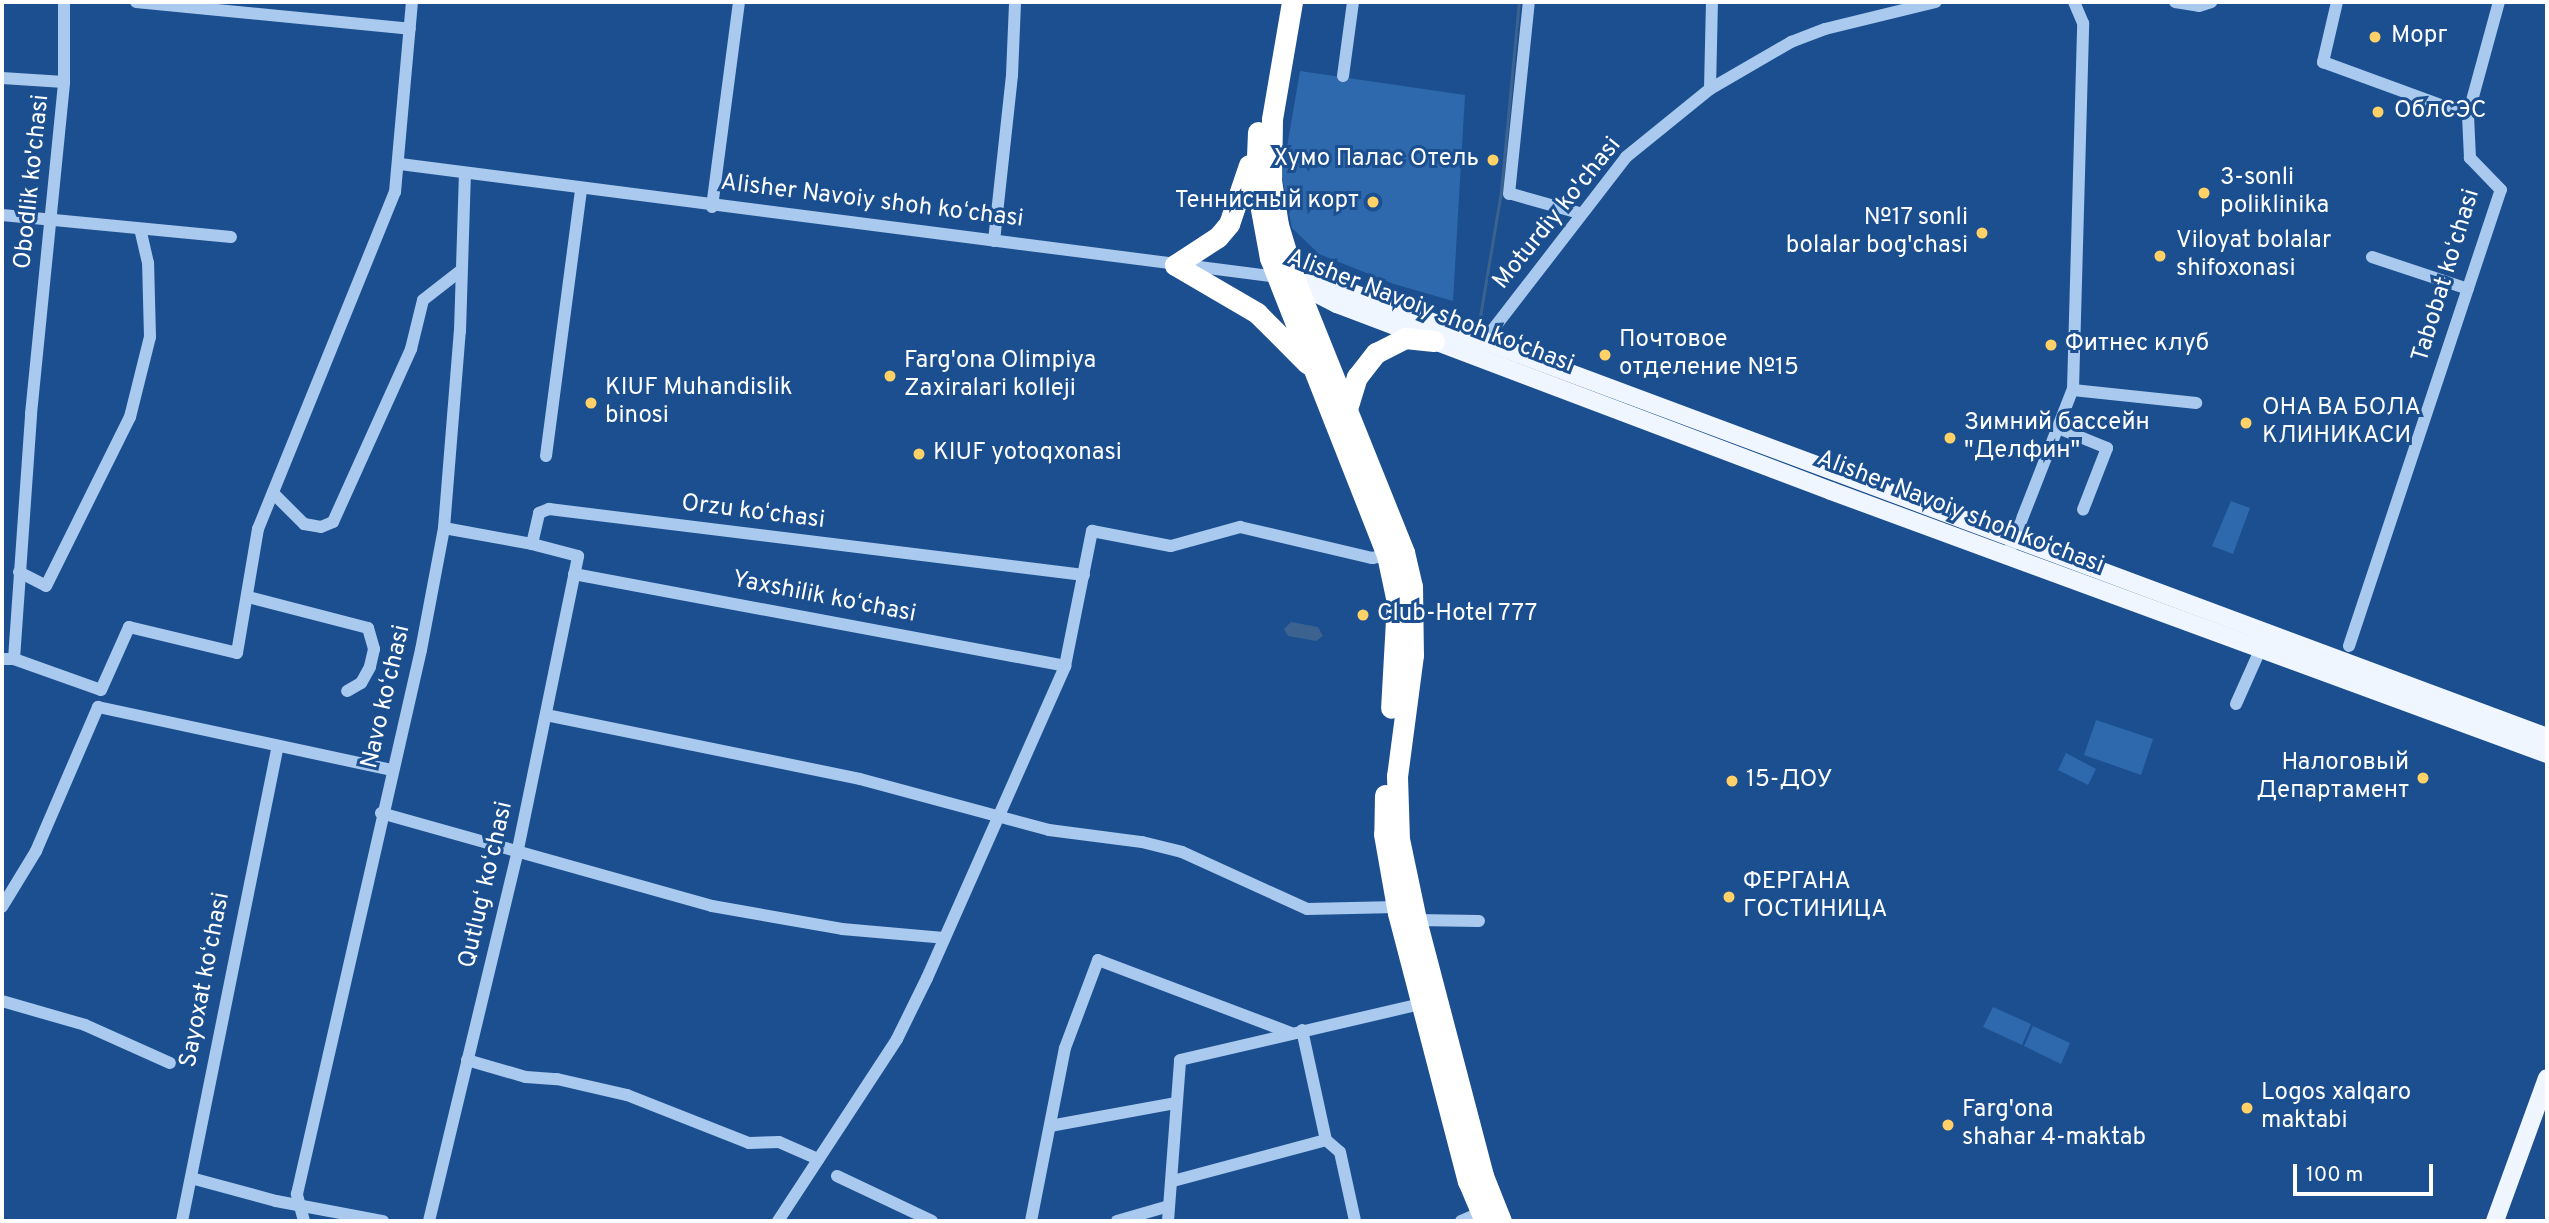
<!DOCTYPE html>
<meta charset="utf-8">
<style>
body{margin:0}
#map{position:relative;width:2549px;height:1223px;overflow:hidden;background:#1b4f8f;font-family:Overpass,sans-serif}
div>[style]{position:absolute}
.green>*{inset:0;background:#2e69ad}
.water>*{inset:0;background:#3c6290}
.stream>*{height:2.5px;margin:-1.25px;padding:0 1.25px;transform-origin:1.25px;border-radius:1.25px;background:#3c6290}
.minor>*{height:12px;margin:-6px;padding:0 6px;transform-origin:6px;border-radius:6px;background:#a9c9ee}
.major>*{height:18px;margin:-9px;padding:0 9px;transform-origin:9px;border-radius:9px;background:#f0f6ff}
.highway>*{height:21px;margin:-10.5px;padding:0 10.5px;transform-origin:10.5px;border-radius:10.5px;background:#fff}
.dots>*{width:19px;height:19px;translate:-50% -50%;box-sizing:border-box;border:4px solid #1b4f8f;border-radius:50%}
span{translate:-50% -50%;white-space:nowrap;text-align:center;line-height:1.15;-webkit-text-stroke:6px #1b4f8f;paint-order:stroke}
.poi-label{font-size:24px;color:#fff}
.left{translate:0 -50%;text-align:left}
.right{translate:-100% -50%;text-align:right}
.street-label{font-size:24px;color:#fff}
.frame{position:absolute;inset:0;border:4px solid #fff;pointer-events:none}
.scale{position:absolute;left:2293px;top:1164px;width:140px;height:32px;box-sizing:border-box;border:4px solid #fff;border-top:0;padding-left:9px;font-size:21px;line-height:24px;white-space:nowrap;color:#fff;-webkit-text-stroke:5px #1b4f8f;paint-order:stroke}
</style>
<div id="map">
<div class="green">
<i style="clip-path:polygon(1300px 71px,1465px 95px,1453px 301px,1394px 284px,1319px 254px,1292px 228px,1282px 176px)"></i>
<i style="clip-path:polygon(2231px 501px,2250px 508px,2233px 554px,2212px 546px)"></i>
<i style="clip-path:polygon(2096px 720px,2153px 739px,2141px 775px,2084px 755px)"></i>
<i style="clip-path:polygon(2066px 753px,2096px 769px,2088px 785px,2058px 770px)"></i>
<i style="clip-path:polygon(1993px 1007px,2031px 1024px,2022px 1045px,1983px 1027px)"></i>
<i style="clip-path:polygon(2033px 1026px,2070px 1043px,2061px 1064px,2024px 1046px)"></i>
</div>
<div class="water">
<i style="clip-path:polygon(1291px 622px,1318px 627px,1323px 636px,1316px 641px,1288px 636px,1284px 629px)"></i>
</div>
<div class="stream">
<i style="left:1479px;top:323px;width:134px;rotate:-80.5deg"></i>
<i style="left:1501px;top:191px;width:190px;rotate:-84.6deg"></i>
</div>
<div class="minor">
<i style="left:136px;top:2px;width:275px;rotate:5.6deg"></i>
<i style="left:2175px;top:2px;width:24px;rotate:9deg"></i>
<i style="left:2199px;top:6px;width:13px;rotate:-18deg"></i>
<i style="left:2337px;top:2px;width:62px;rotate:103.1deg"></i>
<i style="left:2323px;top:62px;width:154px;rotate:20.1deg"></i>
<i style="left:1343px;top:76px;width:75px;rotate:-82.3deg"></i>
<i style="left:2px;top:78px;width:62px;rotate:3.7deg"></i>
<i style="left:1710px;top:89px;width:87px;rotate:-88.7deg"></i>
<i style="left:400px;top:164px;width:884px;rotate:7.34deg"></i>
<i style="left:1509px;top:194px;width:193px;rotate:-84.1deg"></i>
<i style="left:1512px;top:194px;width:70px;rotate:15.8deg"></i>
<i style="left:712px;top:207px;width:207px;rotate:-82.5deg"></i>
<i style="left:2px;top:215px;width:230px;rotate:5.5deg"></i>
<i style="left:994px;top:241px;width:167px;rotate:-83.8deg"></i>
<i style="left:1012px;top:75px;width:73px;rotate:-87.6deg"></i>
<i style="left:2372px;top:257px;width:101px;rotate:18.4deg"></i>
<i style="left:1484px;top:341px;width:232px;rotate:-52.3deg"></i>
<i style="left:1626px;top:157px;width:108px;rotate:-39deg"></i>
<i style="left:1710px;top:89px;width:94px;rotate:-30.1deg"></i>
<i style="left:1791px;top:42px;width:36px;rotate:-21deg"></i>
<i style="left:1825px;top:29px;width:114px;rotate:-13.7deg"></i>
<i style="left:2073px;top:390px;width:124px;rotate:6deg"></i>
<i style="left:2058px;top:428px;width:53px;rotate:22.2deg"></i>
<i style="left:2107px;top:448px;width:66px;rotate:111.2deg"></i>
<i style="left:546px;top:456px;width:269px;rotate:-82.5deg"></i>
<i style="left:273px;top:493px;width:44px;rotate:45deg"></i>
<i style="left:304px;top:524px;width:17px;rotate:10deg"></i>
<i style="left:321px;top:527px;width:13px;rotate:-23deg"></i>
<i style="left:333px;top:522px;width:190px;rotate:-65.7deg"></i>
<i style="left:411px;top:349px;width:50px;rotate:-76.2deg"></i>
<i style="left:423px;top:300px;width:46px;rotate:-37.9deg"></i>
<i style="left:444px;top:528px;width:89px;rotate:10.3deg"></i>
<i style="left:532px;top:544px;width:32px;rotate:-77deg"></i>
<i style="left:539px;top:513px;width:11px;rotate:-22deg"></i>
<i style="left:549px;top:509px;width:539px;rotate:7.03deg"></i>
<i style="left:2007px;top:557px;width:180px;rotate:-68.6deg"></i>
<i style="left:2073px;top:389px;width:366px;rotate:-88.4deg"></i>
<i style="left:2083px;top:23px;width:23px;rotate:-113deg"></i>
<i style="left:19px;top:572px;width:30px;rotate:27deg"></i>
<i style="left:46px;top:586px;width:189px;rotate:-63.6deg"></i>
<i style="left:130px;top:417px;width:82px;rotate:-76deg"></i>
<i style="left:150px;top:337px;width:74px;rotate:-91.5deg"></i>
<i style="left:148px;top:263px;width:35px;rotate:-103deg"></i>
<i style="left:574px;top:574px;width:500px;rotate:10.6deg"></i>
<i style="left:248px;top:597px;width:124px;rotate:14.5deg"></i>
<i style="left:368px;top:628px;width:22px;rotate:74deg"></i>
<i style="left:374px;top:649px;width:18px;rotate:103deg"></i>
<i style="left:370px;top:667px;width:18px;rotate:119deg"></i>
<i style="left:361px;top:683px;width:16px;rotate:150deg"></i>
<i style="left:2349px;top:646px;width:481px;rotate:-71.6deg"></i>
<i style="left:2501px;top:190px;width:45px;rotate:-134.1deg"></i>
<i style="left:2470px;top:158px;width:43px;rotate:-92.7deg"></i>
<i style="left:2468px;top:115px;width:117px;rotate:-74.7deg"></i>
<i style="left:2px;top:659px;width:12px"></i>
<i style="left:14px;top:659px;width:92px;rotate:19.6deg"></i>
<i style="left:101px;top:690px;width:69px;rotate:-66deg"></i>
<i style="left:129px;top:627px;width:111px;rotate:13.5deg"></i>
<i style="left:237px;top:653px;width:126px;rotate:-80.4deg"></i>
<i style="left:258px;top:529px;width:364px;rotate:-67.9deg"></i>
<i style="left:395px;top:192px;width:191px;rotate:-84.9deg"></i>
<i style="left:14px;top:659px;width:246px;rotate:-86deg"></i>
<i style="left:31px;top:414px;width:334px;rotate:-84.3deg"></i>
<i style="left:64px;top:82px;width:80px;rotate:-90deg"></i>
<i style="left:2236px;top:704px;width:59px;rotate:-66deg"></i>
<i style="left:546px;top:715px;width:320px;rotate:11.5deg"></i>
<i style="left:860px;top:779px;width:196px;rotate:15.1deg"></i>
<i style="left:1049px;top:830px;width:94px;rotate:7.4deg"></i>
<i style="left:1142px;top:842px;width:41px;rotate:14deg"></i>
<i style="left:1182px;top:852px;width:137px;rotate:24.5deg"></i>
<i style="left:1307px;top:909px;width:90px;rotate:-1.3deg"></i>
<i style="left:381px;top:813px;width:344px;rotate:15.7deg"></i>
<i style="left:712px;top:906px;width:132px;rotate:10deg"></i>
<i style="left:842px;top:929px;width:102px;rotate:5deg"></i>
<i style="left:2px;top:907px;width:66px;rotate:-58.7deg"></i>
<i style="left:36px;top:851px;width:157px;rotate:-66.7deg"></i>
<i style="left:98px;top:707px;width:300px;rotate:12.1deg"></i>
<i style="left:1416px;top:920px;width:63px;rotate:0.9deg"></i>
<i style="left:2px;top:1001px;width:86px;rotate:16.1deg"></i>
<i style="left:85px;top:1025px;width:93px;rotate:24.1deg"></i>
<i style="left:1302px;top:1030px;width:113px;rotate:77.7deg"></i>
<i style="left:1326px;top:1140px;width:18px;rotate:41deg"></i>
<i style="left:1340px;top:1152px;width:71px;rotate:77.7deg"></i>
<i style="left:467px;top:1060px;width:61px;rotate:16.1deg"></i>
<i style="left:526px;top:1077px;width:31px;rotate:4deg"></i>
<i style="left:557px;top:1079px;width:72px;rotate:12.9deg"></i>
<i style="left:627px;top:1095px;width:131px;rotate:21.5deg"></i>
<i style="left:749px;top:1143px;width:30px;rotate:-2deg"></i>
<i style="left:779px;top:1142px;width:43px;rotate:23.6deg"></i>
<i style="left:1050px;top:1126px;width:127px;rotate:-10.4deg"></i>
<i style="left:837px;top:1176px;width:105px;rotate:25.3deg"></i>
<i style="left:191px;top:1178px;width:88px;rotate:15.1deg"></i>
<i style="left:276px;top:1201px;width:109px;rotate:10.6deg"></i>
<i style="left:1173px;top:1181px;width:158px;rotate:-15deg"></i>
<i style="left:182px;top:1221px;width:481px;rotate:-78.6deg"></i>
<i style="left:304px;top:1221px;width:28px;rotate:-105deg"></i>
<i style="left:297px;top:1194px;width:558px;rotate:-77.16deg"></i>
<i style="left:421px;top:650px;width:124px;rotate:-79.3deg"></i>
<i style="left:444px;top:528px;width:198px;rotate:-85.4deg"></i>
<i style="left:460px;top:331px;width:158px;rotate:-88.2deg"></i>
<i style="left:429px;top:1221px;width:382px;rotate:-76.5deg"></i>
<i style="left:518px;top:849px;width:299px;rotate:-78.4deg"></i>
<i style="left:578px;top:556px;width:48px;rotate:-165.4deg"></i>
<i style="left:778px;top:1221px;width:217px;rotate:-56.8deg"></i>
<i style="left:897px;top:1039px;width:68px;rotate:-63.8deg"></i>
<i style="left:927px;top:978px;width:341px;rotate:-66.1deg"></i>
<i style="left:1065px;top:666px;width:138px;rotate:-78.7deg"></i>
<i style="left:1092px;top:531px;width:80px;rotate:10.8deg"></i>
<i style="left:1171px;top:546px;width:72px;rotate:-15.4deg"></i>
<i style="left:1240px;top:527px;width:136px;rotate:13.2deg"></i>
<i style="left:1372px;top:558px;width:15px;rotate:-11deg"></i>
<i style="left:1031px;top:1221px;width:176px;rotate:-78.9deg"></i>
<i style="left:1065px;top:1048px;width:94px;rotate:-69.4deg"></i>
<i style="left:1098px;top:960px;width:206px;rotate:20.7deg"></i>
<i style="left:1117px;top:1221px;width:54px;rotate:-16.1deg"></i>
<i style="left:1168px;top:1221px;width:161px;rotate:-85.7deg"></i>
<i style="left:1180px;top:1060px;width:247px;rotate:-13.1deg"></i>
<i style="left:1461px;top:1221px;width:21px;rotate:-23deg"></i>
</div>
<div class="major">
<i style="left:1290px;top:280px;width:53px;rotate:27.1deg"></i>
<i style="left:1337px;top:304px;width:528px;rotate:20.73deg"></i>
<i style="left:1831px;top:491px;width:763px;rotate:20.17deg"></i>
<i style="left:1305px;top:283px;width:28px;rotate:6deg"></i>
<i style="left:1333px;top:286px;width:161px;rotate:20deg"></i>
<i style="left:1484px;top:341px;width:1134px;rotate:20.43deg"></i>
<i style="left:2495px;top:1221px;width:152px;rotate:-70deg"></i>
</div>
<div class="highway">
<i style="left:1292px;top:2px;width:119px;rotate:99.7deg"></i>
<i style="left:1272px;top:119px;width:61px;rotate:90.9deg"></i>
<i style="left:1271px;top:180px;width:46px;rotate:81.2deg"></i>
<i style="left:1278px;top:225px;width:59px;rotate:73.1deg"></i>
<i style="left:1295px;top:281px;width:292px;rotate:68.1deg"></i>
<i style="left:1404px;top:552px;width:35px;rotate:77deg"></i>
<i style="left:1412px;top:586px;width:69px;rotate:89.2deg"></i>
<i style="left:1413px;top:655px;width:122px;rotate:97.5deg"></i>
<i style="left:1397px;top:776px;width:63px;rotate:88.2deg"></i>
<i style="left:1399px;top:839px;width:83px;rotate:78.1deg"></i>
<i style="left:1416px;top:920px;width:265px;rotate:75.3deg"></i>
<i style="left:1483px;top:1176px;width:48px;rotate:68.2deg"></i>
<i style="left:1258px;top:132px;width:50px;rotate:92.3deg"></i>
<i style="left:1256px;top:182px;width:77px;rotate:79.6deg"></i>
<i style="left:1270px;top:258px;width:319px;rotate:68.5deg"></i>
<i style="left:1387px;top:555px;width:48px;rotate:78deg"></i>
<i style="left:1397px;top:602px;width:106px;rotate:93.2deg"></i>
<i style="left:1175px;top:265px;width:95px;rotate:30.3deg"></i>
<i style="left:1257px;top:313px;width:71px;rotate:45deg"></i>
<i style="left:1175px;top:265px;width:51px;rotate:-33.1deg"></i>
<i style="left:1218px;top:237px;width:17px;rotate:-50deg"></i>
<i style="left:1229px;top:224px;width:62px;rotate:-71.3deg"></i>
<i style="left:1347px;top:409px;width:34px;rotate:-73deg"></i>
<i style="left:1357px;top:377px;width:31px;rotate:-52deg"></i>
<i style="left:1376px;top:353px;width:33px;rotate:-27deg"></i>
<i style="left:1405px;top:338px;width:29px;rotate:6deg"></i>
<i style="left:1385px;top:795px;width:39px;rotate:91deg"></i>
<i style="left:1384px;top:834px;width:80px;rotate:80deg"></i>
<i style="left:1398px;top:913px;width:277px;rotate:75.4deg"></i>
<i style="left:1468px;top:1181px;width:43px;rotate:67deg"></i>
</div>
<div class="dots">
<i style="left:2375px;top:37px;background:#ffd166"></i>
<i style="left:2378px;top:112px;background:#ffd166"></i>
<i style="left:1493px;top:160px;background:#ffd166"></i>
<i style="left:2204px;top:193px;background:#ffd166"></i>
<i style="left:1373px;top:202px;background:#ffd166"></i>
<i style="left:1982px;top:233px;background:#ffd166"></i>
<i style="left:2160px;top:256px;background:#ffd166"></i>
<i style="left:2051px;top:345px;background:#ffd166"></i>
<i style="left:1605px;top:355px;background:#ffd166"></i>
<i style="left:890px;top:376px;background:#ffd166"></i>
<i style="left:591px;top:403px;background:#ffd166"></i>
<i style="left:2246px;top:423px;background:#ffd166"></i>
<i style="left:1950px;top:438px;background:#ffd166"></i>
<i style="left:919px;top:454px;background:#ffd166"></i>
<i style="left:1363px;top:615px;background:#ffd166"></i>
<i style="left:2423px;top:778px;background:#ffd166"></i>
<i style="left:1732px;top:781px;background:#ffd166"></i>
<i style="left:1729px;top:897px;background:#ffd166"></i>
<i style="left:2247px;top:1108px;background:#ffd166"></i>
<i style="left:1948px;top:1125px;background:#ffd166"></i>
</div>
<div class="poi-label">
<span class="left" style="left:2391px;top:37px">Морг</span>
<span class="left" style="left:2394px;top:112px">ОблСЭС</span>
<span class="right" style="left:1479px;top:160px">Хумо Палас Отель</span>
<span class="left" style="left:2220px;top:193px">3-sonli<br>poliklinika</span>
<span class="right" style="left:1359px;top:202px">Теннисный корт</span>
<span class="right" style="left:1968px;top:233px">№17 sonli<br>bolalar bog'chasi</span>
<span class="left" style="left:2176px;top:256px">Viloyat bolalar<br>shifoxonasi</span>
<span class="left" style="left:1619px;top:355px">Почтовое<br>отделение №15</span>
<span class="left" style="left:2065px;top:345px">Фитнес клуб</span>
<span class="left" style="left:904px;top:376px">Farg'ona Olimpiya<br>Zaxiralari kolleji</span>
<span class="left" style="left:605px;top:403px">KIUF Muhandislik<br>binosi</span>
<span class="left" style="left:2262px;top:423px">ОНА ВА БОЛА<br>КЛИНИКАСИ</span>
<span class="left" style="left:1964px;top:438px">Зимний бассейн<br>"Делфин"</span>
<span class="left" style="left:933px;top:454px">KIUF yotoqxonasi</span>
<span class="left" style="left:1377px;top:615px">Club-Hotel 777</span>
<span class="right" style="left:2409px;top:778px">Налоговый<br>Департамент</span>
<span class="left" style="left:1746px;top:781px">15-ДОУ</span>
<span class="left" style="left:1743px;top:897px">ФЕРГАНА<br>ГОСТИНИЦА</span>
<span class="left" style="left:2261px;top:1108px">Logos xalqaro<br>maktabi</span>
<span class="left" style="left:1962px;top:1125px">Farg'ona<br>shahar 4-maktab</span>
</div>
<div class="street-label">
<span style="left:33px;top:182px;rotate:-84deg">Obodlik ko'chasi</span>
<span style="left:872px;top:202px;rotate:7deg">Alisher Navoiy shoh koʻchasi</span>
<span style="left:1558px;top:214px;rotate:-51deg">Moturdiy ko'chasi</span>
<span style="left:2447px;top:276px;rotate:-73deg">Tabobat koʻchasi</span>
<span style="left:1430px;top:312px;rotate:21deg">Alisher Navoiy shoh koʻchasi</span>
<span style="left:753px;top:513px;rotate:7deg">Orzu koʻchasi</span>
<span style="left:1960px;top:513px;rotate:21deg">Alisher Navoiy shoh koʻchasi</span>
<span style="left:824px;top:598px;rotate:11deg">Yaxshilik koʻchasi</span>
<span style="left:387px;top:697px;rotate:-77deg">Navo koʻchasi</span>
<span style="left:487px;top:885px;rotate:-77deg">Qutlugʻ koʻchasi</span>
<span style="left:206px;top:980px;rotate:-79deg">Sayoxat koʻchasi</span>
</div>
<div class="frame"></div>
<div class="scale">100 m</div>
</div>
